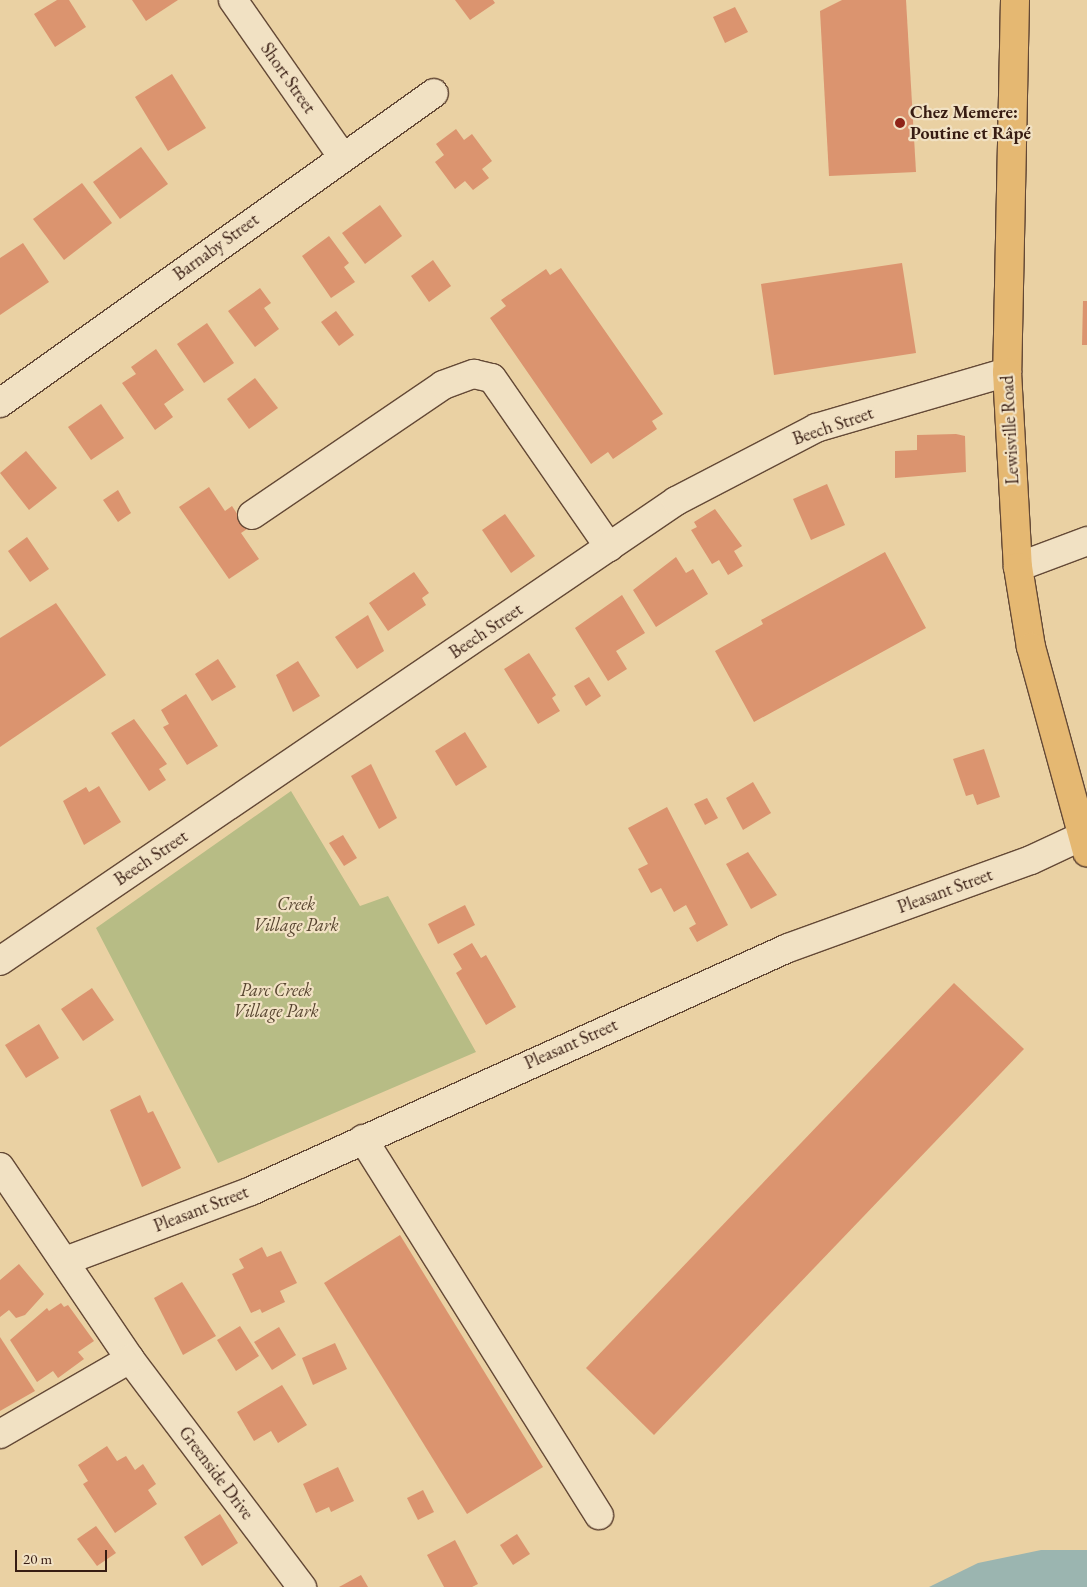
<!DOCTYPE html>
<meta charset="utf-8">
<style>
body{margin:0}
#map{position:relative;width:1087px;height:1587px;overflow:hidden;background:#ead1a3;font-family:"EB Garamond",serif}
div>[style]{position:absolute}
.green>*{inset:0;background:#b7bc85}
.water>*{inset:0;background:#9bb5b0}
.building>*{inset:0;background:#db946f}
.roads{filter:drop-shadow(1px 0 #644936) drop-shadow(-1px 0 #644936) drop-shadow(0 1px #644936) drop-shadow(0 -1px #644936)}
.minor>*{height:28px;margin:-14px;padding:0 14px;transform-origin:14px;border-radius:14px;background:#f1e1c3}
.major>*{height:28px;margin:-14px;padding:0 14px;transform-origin:14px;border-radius:14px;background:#e5b872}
.dots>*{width:14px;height:14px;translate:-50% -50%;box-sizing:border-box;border:2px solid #f1e1c3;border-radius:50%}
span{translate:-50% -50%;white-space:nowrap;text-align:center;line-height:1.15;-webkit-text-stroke:4.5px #f1e1c3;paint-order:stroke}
.street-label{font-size:18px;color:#371c12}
.poi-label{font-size:18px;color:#371c12;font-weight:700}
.left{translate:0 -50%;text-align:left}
.park-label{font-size:18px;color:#57442f;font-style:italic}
.scale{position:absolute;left:15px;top:1550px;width:92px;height:22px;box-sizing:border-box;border:2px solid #371c12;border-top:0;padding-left:6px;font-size:15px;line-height:18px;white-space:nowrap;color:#371c12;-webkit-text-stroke:4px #f1e1c3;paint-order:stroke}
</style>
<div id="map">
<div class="green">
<i style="clip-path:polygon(291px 791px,360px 906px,388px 896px,476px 1052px,218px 1163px,96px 928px)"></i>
</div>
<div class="water">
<i style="clip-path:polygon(1041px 1550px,1087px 1550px,1087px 1587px,929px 1587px,978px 1563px)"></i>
</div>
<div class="building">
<i style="clip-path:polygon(57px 0,69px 0,86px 27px,55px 47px,34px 14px)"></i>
<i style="clip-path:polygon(132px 0,178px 0,146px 21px)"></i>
<i style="clip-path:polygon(455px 0,493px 0,495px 3px,470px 20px)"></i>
<i style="clip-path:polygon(842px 0,906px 0,916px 172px,829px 176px,820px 11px)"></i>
<i style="clip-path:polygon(735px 7px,748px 32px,725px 43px,713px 17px)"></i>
<i style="clip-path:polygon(172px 74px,206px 128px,168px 151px,135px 97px)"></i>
<i style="clip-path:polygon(456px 129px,464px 140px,472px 134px,492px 161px,482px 169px,489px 178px,473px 190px,465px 181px,455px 189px,435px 162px,444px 155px,436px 144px)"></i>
<i style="clip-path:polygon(141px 147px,168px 184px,120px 219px,93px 182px)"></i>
<i style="clip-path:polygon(82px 183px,112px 223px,64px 260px,33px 219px)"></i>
<i style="clip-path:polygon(380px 205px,402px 236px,365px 264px,342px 233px)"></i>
<i style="clip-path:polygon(329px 236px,349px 263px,344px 267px,355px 282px,331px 298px,302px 256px)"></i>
<i style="clip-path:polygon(23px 243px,49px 282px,0 315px,0 258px)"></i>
<i style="clip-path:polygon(433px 260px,451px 286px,429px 302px,411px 276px)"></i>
<i style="clip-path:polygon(902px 263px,916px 353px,774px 375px,761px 284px)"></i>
<i style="clip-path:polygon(561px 268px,663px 414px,652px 421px,657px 429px,613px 459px,608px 452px,591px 464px,490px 318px,506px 306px,501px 300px,546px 269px,550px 275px)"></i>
<i style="clip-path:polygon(260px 288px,271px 303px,264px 308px,279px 329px,255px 347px,228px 311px)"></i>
<i style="clip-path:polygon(1083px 301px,1087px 301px,1087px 345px,1082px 345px)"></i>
<i style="clip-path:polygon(336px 311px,354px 335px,339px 346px,321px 322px)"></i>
<i style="clip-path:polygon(207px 323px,234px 363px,204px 383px,177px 344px)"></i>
<i style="clip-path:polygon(156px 349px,184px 390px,164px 404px,173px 417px,155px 430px,122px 383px,136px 374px,131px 367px)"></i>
<i style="clip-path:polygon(255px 378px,278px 408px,249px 429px,227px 399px)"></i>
<i style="clip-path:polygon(101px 404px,124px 438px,91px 460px,68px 427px)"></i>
<i style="clip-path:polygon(956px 434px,965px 436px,966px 472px,895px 478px,895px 451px,917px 450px,917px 435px)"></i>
<i style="clip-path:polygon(26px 451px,57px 488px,29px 510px,0 473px)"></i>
<i style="clip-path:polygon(827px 484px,845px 525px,811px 540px,793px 499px)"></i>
<i style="clip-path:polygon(209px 487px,225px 511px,232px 506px,247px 529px,241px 533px,259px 559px,229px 579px,179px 507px)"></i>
<i style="clip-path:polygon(118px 490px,131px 513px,118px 522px,103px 500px)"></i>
<i style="clip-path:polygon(715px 509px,742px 546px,734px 551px,743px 566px,728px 575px,719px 560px,712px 564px,691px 530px,697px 527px,694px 522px)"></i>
<i style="clip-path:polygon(505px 514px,535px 556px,511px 573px,482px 530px)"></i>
<i style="clip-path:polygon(27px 537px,49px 569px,30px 582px,8px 551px)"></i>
<i style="clip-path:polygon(885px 552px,926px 628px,754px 722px,715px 651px,763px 624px,761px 620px)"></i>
<i style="clip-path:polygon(676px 557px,686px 573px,693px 569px,708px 594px,656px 627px,633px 590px)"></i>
<i style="clip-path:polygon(414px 572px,429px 593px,422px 598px,426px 605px,388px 631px,369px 603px)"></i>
<i style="clip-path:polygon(622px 595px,645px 633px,616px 651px,627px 669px,608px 681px,575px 628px)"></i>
<i style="clip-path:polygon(56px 603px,106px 675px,0 747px,0 638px)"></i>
<i style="clip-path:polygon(368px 615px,384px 651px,357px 669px,335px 637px)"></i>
<i style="clip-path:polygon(529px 653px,556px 695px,552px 698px,560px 711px,538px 724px,504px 669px)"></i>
<i style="clip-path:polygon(218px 659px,236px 687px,212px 701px,195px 674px)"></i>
<i style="clip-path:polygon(298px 661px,320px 696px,293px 712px,276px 675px)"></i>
<i style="clip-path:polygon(589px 677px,601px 696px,586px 706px,574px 686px)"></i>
<i style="clip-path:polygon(186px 694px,218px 746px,187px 765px,163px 727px,169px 724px,161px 710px)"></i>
<i style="clip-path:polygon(134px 719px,167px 764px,159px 769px,166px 780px,149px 791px,111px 733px)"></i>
<i style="clip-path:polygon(465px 732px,487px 767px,456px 786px,435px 751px)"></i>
<i style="clip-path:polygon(984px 749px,1000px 797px,977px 805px,973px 794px,966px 796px,953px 759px)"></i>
<i style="clip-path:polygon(371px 764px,397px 818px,379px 829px,351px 776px)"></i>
<i style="clip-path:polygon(753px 782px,771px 813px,743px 830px,726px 798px)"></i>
<i style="clip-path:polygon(99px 786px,121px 822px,84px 845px,63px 801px,86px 787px,89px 792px)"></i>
<i style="clip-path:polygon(707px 798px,718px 818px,705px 825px,694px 804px)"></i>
<i style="clip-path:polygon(667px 807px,728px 925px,697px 942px,689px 928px,696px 924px,686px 905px,674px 912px,661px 888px,651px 893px,638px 869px,648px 864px,628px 828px)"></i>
<i style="clip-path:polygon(343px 835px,357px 858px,344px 866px,329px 843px)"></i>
<i style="clip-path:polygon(748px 852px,777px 895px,751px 909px,726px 864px)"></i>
<i style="clip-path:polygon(465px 905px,475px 925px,438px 944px,428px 924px)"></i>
<i style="clip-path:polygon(472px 943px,481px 958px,486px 955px,516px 1007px,486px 1025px,456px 973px,462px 969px,453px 954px)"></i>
<i style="clip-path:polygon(954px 983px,1024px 1049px,654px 1435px,586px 1368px)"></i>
<i style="clip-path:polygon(92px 988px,114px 1020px,83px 1041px,61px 1009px)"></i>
<i style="clip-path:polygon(39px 1024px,59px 1058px,26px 1078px,5px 1045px)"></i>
<i style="clip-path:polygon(140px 1095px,148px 1113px,153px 1111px,181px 1168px,142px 1187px,110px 1110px)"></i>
<i style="clip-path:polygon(400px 1235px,543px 1467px,467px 1514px,324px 1283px)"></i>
<i style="clip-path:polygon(262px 1247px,267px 1257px,281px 1251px,297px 1283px,280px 1291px,285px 1302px,262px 1313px,260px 1309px,251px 1313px,232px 1274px,244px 1268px,239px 1259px)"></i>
<i style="clip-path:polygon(19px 1264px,44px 1294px,25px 1315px,16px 1318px,9px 1310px,0 1317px,0 1280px)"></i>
<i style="clip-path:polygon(182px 1282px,216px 1336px,183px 1355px,154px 1298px)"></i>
<i style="clip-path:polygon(61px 1303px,64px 1307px,68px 1305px,94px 1341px,78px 1352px,84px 1359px,58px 1378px,53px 1371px,37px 1382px,10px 1340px,47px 1308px,49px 1311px)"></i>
<i style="clip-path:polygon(240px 1326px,259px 1356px,236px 1371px,217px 1340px)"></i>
<i style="clip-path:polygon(279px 1327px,296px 1355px,272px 1370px,254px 1342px)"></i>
<i style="clip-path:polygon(0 1337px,35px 1391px,0 1411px)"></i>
<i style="clip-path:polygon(335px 1343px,347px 1369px,313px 1385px,302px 1358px)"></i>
<i style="clip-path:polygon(282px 1385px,307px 1425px,278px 1443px,271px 1431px,254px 1441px,237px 1412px)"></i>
<i style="clip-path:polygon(107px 1446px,117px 1461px,126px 1456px,135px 1470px,143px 1464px,156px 1484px,148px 1490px,157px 1504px,115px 1533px,83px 1484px,88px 1481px,78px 1465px)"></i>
<i style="clip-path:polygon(338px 1467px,354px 1501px,331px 1512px,329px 1507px,316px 1513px,303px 1484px)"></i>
<i style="clip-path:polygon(423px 1490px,434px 1512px,418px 1520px,407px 1498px)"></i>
<i style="clip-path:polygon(220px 1514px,238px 1543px,202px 1566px,184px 1537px)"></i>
<i style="clip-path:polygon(96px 1526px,116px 1553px,97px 1566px,77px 1539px)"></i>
<i style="clip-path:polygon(517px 1534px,530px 1554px,513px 1565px,500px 1545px)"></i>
<i style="clip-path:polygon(455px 1540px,478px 1584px,472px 1587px,444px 1587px,427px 1555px)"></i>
<i style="clip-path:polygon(361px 1575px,368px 1587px,339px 1587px)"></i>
</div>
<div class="roads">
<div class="minor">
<i style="left:233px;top:0;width:190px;rotate:55.1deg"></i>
<i style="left:0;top:403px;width:533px;rotate:-35.54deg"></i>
<i style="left:252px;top:515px;width:231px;rotate:-34.2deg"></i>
<i style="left:443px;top:385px;width:33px;rotate:-20deg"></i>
<i style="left:474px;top:374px;width:18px;rotate:13deg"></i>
<i style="left:492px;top:378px;width:206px;rotate:55.3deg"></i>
<i style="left:1018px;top:567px;width:74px;rotate:-20.6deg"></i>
<i style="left:0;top:961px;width:818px;rotate:-34.23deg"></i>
<i style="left:676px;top:501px;width:158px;rotate:-27.5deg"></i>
<i style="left:816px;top:428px;width:199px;rotate:-16.3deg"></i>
<i style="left:363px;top:1139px;width:444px;rotate:57.9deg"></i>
<i style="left:0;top:1167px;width:232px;rotate:55.9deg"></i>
<i style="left:130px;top:1359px;width:286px;rotate:53deg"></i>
<i style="left:65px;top:1261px;width:199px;rotate:-20.6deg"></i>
<i style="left:251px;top:1191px;width:589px;rotate:-24.35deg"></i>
<i style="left:788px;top:948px;width:258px;rotate:-19.9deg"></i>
<i style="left:1031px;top:860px;width:54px;rotate:-25.1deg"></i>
<i style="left:0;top:1434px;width:150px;rotate:-30deg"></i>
</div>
<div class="major">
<i style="left:1015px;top:0;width:372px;rotate:91.2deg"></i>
<i style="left:1007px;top:372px;width:195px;rotate:86.8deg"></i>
<i style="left:1018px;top:567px;width:81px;rotate:80.8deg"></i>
<i style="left:1031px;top:647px;width:213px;rotate:74.7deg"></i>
</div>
</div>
<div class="dots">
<i style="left:900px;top:123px;background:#8f2418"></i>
</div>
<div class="street-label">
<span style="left:288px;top:78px;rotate:55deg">Short Street</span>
<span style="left:216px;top:247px;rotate:-36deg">Barnaby Street</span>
<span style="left:833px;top:426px;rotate:-19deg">Beech Street</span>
<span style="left:1010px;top:430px;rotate:-93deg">Lewisville Road</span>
<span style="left:486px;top:631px;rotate:-34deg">Beech Street</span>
<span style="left:151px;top:858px;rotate:-34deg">Beech Street</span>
<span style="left:945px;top:891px;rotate:-20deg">Pleasant Street</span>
<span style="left:571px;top:1044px;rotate:-24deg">Pleasant Street</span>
<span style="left:201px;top:1209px;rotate:-21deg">Pleasant Street</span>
<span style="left:216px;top:1473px;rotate:53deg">Greenside Drive</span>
</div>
<div class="poi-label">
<span class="left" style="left:910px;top:123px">Chez Memere:<br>Poutine et Râpé</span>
</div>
<div class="park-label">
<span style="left:296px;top:915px">Creek<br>Village Park</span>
<span style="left:276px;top:1001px">Parc Creek<br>Village Park</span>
</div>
<div class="scale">20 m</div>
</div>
